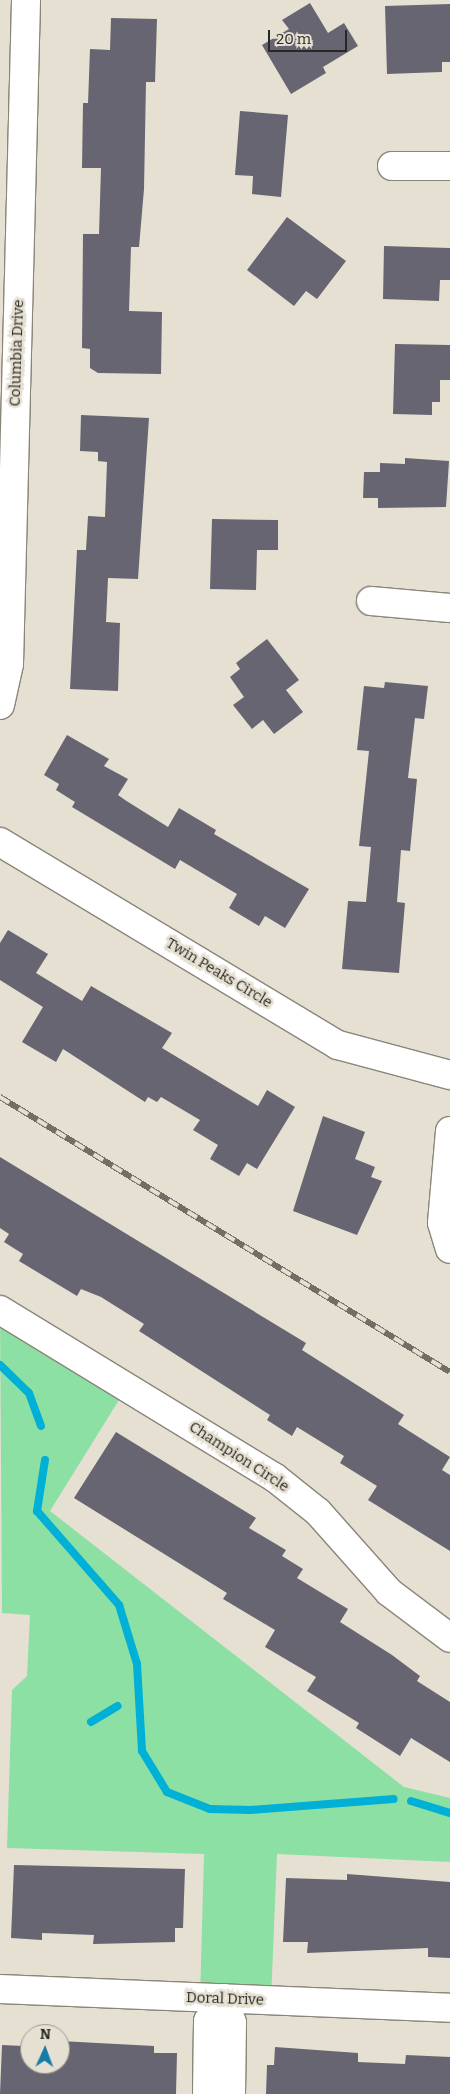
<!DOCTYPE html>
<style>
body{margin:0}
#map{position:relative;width:450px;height:2094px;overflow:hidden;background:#e5e0d2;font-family:Bitter,serif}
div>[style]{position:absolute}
.green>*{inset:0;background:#8ce0a3}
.stream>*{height:8px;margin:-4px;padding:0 4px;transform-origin:4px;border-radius:4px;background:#00b0d7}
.building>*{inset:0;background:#666571}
.roads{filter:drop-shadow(1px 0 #8a8579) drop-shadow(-1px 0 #8a8579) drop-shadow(0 1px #8a8579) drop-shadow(0 -1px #8a8579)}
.street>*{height:28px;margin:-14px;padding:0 14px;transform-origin:14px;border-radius:14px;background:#fff}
.rail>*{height:5.5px;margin-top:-2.75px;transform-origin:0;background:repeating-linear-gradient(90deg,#e5e0d2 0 11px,#716e66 0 22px);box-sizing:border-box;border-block:1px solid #716e66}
span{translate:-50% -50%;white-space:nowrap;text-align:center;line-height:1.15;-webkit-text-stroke:5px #e5e0d2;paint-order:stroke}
.street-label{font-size:15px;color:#282722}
.north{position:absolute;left:20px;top:2024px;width:50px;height:50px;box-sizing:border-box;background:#e5e0d2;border:1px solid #99968c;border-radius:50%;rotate:2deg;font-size:14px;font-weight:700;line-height:20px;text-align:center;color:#282722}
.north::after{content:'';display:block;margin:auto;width:18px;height:22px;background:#157ca7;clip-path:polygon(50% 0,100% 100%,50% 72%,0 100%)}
.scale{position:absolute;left:268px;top:30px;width:79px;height:22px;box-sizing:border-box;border:2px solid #282722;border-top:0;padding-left:6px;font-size:15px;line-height:18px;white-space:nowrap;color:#282722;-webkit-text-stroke:4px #e5e0d2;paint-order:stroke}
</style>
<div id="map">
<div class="green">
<i style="clip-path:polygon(0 1310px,127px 1387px,50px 1511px,404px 1787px,450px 1798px,450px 1862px,277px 1854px,271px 2000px,200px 1998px,204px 1854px,7px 1848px,12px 1690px,27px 1676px,30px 1615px,2px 1613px)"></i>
</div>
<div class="stream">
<i style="left:0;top:1365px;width:40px;rotate:44deg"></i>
<i style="left:29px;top:1393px;width:35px;rotate:70deg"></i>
<i style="left:45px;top:1460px;width:52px;rotate:98.9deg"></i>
<i style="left:37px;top:1511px;width:125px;rotate:48.9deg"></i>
<i style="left:119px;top:1605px;width:62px;rotate:73deg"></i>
<i style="left:137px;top:1664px;width:87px;rotate:86.7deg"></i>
<i style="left:142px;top:1751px;width:48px;rotate:58.6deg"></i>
<i style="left:167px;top:1792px;width:46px;rotate:21.6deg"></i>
<i style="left:210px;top:1809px;width:40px;rotate:1.4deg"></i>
<i style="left:250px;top:1810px;width:144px;rotate:-4.4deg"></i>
<i style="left:91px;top:1722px;width:31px;rotate:-31deg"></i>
<i style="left:411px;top:1801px;width:41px;rotate:17.1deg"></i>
</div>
<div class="building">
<i style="clip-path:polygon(310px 3px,328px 33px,344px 23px,358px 46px,323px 67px,326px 73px,291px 94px,262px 45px,289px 29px,282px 20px)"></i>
<i style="clip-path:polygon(450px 4px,450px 62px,442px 62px,442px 72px,387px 74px,385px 6px)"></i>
<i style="clip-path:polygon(111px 18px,157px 19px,155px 82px,146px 82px,144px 189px,139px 247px,131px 247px,129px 311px,162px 312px,161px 374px,98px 373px,90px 368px,90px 349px,82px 348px,83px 234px,99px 234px,101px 168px,82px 168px,83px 103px,88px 103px,90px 49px,110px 50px)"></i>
<i style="clip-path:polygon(240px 111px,288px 115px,281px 197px,252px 194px,253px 176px,235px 175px)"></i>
<i style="clip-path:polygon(287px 217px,346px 261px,317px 299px,306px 291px,294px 306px,247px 270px)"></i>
<i style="clip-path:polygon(384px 246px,450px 248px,450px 280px,440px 280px,439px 301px,383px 299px)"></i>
<i style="clip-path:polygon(395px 344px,450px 345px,450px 380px,440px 380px,440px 402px,432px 402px,432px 415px,393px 414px)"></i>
<i style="clip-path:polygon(81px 415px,149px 418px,138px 579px,108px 578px,106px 622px,120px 623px,118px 691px,70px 689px,77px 550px,86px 550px,88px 516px,105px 517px,107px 462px,98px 461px,98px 452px,80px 451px)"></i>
<i style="clip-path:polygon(405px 458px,449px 461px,446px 507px,378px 508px,378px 498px,363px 498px,364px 472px,380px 472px,380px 463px,405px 464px)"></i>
<i style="clip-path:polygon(212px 519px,278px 520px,278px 550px,257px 550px,256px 590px,210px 589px)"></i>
<i style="clip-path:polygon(267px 639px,299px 680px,286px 690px,303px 712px,274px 734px,263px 720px,252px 729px,233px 705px,244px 697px,230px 677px,240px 669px,236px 663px)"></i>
<i style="clip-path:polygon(385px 682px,428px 686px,424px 719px,415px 718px,408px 778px,417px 779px,410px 851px,401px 850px,397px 902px,405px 903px,399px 973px,342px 969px,348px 901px,366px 902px,371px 847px,359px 846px,369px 751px,357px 750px,364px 686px,384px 688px)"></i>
<i style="clip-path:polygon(67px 735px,109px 759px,104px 766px,128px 779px,118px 795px,125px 800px,168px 827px,179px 808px,216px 830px,214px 834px,309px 889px,285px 928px,265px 916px,259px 926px,229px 908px,237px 894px,180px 860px,175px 869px,72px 807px,75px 802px,56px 790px,59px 784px,44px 775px)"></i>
<i style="clip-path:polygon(8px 930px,48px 954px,36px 973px,82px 1001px,91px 986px,172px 1033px,162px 1048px,258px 1106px,267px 1090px,295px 1107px,257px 1169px,247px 1163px,239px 1176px,210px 1159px,218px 1145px,193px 1130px,200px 1120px,161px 1097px,157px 1102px,148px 1097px,145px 1102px,63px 1049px,56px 1062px,22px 1042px,43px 1007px,0 980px,0 943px)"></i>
<i style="clip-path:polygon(323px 1116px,365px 1132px,355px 1159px,375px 1167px,371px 1177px,382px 1181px,357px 1235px,293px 1211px)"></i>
<i style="clip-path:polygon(0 1157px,306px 1343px,302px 1350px,404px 1415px,398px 1424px,450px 1457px,442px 1470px,450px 1475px,450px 1551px,368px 1500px,377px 1486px,340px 1463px,344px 1456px,297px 1427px,292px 1436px,267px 1420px,270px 1415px,139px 1331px,144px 1324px,101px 1297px,81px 1289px,77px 1296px,19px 1261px,23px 1254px,4px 1242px,9px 1234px,0 1228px)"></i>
<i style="clip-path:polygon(116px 1432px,256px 1518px,249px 1528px,286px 1550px,282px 1556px,303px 1569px,297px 1578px,348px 1609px,340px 1622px,392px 1655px,420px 1676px,417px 1681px,450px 1702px,450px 1762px,411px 1738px,400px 1756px,356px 1728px,359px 1723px,307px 1691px,316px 1677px,265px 1647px,275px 1630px,223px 1599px,227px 1593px,74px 1498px)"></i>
<i style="clip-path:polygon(14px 1865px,185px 1869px,183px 1928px,175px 1928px,175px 1942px,93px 1944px,94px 1935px,42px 1933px,42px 1940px,11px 1938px)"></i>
<i style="clip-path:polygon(347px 1874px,450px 1882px,450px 1958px,428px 1957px,428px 1948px,307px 1953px,308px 1942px,283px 1942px,286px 1878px,347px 1880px)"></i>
<i style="clip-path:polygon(23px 2040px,30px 2040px,30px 2064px,60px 2064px,60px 2041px,154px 2046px,154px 2053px,177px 2053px,176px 2094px,0 2094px,2px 2045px,23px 2046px)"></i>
<i style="clip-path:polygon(275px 2047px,358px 2053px,358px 2062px,405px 2064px,406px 2055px,450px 2057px,450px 2094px,266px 2094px,267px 2065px,274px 2065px)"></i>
</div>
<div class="roads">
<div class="street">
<i style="left:392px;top:166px;width:58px"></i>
<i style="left:371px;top:601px;width:79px;rotate:5.1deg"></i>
<i style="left:0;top:705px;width:42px;rotate:-77.6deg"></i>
<i style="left:9px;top:664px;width:664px;rotate:-88.53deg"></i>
<i style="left:0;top:842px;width:394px;rotate:31deg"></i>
<i style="left:338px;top:1045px;width:116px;rotate:15deg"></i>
<i style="left:450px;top:1131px;width:92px;rotate:95deg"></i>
<i style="left:442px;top:1223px;width:27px;rotate:73deg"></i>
<i style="left:0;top:1310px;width:321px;rotate:31.4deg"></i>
<i style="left:274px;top:1477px;width:56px;rotate:38.5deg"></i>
<i style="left:318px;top:1512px;width:107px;rotate:48.4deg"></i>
<i style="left:389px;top:1592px;width:76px;rotate:37deg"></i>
<i style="left:0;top:1989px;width:450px;rotate:2.4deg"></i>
<i style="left:224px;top:1998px;width:26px;rotate:72deg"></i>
<i style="left:232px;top:2023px;width:71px;rotate:90.8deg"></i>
<i style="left:207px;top:2094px;width:73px;rotate:-89.2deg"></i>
<i style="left:208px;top:2021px;width:28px;rotate:-55deg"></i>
</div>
</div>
<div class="rail">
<i style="left:0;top:1097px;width:527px;rotate:31.43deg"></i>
</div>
<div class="street-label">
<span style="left:17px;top:353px;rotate:-88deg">Columbia Drive</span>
<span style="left:219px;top:973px;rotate:31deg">Twin Peaks Circle</span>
<span style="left:239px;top:1457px;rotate:33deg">Champion Circle</span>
<span style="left:225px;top:1999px;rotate:2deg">Doral Drive</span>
</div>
<div class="north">N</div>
<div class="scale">20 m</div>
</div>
